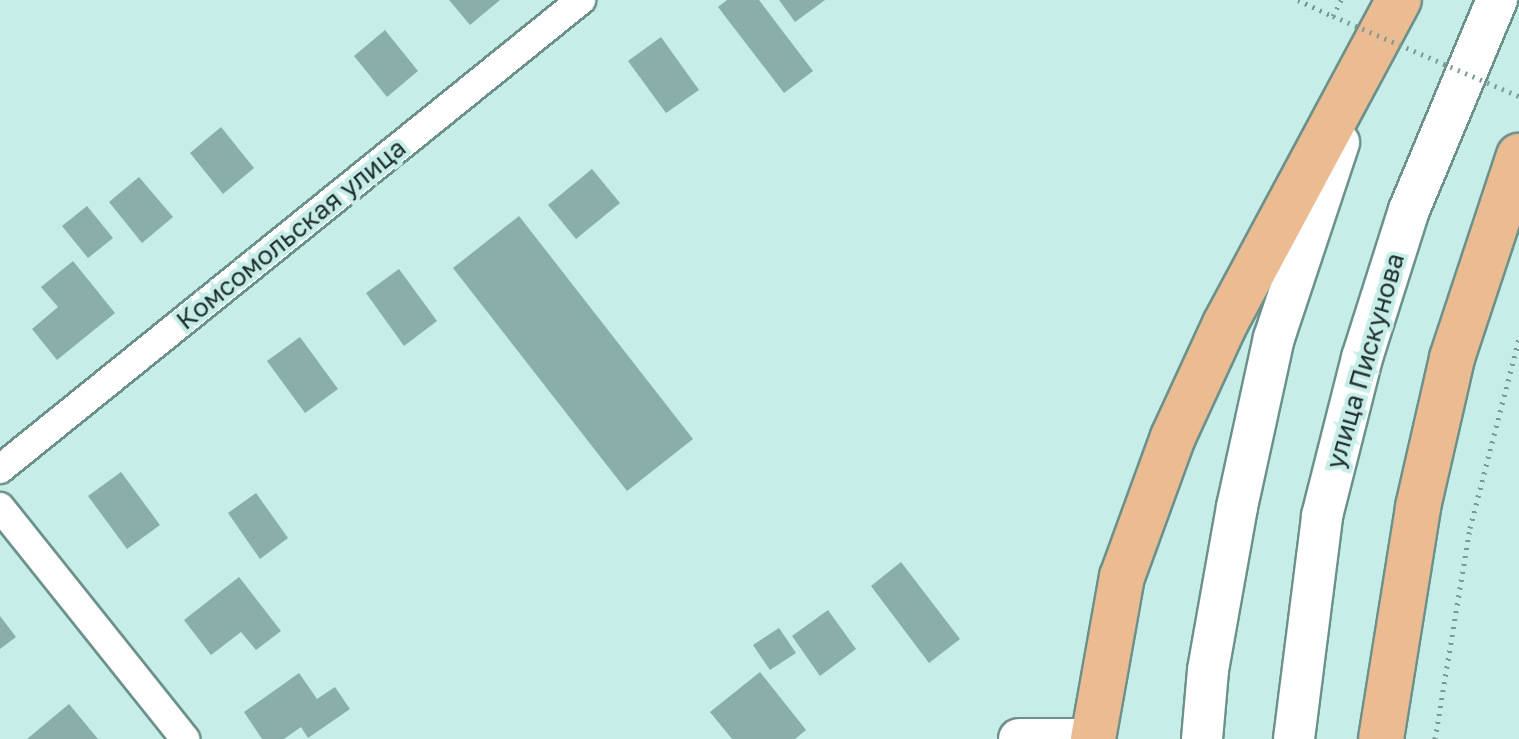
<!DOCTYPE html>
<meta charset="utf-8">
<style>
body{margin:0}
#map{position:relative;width:1519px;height:739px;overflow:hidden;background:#c6ede7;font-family:"Golos Text",sans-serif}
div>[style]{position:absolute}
.building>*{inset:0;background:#8aafaa}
.path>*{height:5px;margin-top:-2.5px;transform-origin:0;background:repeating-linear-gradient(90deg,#7c9894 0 2px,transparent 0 8px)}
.roads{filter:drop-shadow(2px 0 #6c918b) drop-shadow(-2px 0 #6c918b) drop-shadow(0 2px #6c918b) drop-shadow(0 -2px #6c918b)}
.street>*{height:28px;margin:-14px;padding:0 14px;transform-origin:14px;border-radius:14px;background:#fff}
.secondary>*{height:40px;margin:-20px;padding:0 20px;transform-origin:20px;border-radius:20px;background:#fff}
.primary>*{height:44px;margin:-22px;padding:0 22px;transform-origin:22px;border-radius:22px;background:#ebbb92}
.path-bridge>*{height:5px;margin-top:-2.5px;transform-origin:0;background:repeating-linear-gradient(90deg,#7c9894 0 2px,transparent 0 8px)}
span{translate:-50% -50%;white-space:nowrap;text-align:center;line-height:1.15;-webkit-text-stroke:8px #c6ede7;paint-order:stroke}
.street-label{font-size:26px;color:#21302e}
</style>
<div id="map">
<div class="building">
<i style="clip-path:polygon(449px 0,500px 0,470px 25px)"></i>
<i style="clip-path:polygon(727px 0,759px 0,813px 71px,784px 93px,718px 7px)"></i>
<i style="clip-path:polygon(779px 0,825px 0,795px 22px)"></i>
<i style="clip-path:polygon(385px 30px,418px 71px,387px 97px,354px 56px)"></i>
<i style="clip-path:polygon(661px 37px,699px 90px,666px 113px,628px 61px)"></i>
<i style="clip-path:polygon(221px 127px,254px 168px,223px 194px,190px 153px)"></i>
<i style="clip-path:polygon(592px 169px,620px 203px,576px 239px,548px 205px)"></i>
<i style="clip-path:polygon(139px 177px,173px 217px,142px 243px,109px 202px)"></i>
<i style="clip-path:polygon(87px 206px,113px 238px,88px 258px,62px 226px)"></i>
<i style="clip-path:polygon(519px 216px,693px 439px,627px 491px,453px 268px)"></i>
<i style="clip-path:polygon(73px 261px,115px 313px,57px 360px,32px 329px,58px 307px,41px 287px)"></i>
<i style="clip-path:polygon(399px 269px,437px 321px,404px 346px,366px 293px)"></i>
<i style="clip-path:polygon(300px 337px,338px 389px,305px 413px,267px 361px)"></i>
<i style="clip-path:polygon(121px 472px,160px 525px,127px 549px,88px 496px)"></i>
<i style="clip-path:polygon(256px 493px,288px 538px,260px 559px,228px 513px)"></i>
<i style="clip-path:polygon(901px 562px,960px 639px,929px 663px,871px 586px)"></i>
<i style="clip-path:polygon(239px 577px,281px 631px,256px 650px,241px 632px,211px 655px,184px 620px)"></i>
<i style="clip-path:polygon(828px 610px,856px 649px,820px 676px,792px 636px)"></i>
<i style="clip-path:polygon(0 616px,16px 637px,0 649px)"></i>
<i style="clip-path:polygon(779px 628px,796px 653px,770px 670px,753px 645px)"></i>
<i style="clip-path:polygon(760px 672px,806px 730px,795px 739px,732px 739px,710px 712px)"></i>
<i style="clip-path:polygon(299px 673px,317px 699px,335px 687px,350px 709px,308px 738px,301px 727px,284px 739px,262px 739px,244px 712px)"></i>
<i style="clip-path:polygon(69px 704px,98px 739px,27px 739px)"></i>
</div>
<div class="path">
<i style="left:1298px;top:0;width:38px;rotate:25deg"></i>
<i style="left:1333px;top:16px;width:18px;rotate:-63deg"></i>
<i style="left:1435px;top:739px;width:214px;rotate:-80.6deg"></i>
<i style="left:1470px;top:528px;width:196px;rotate:-75.5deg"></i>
</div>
<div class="roads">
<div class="street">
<i style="left:0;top:469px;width:747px;rotate:-38.91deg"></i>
<i style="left:0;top:507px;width:297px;rotate:51.4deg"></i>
</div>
<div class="secondary">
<i style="left:1019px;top:739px;width:56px"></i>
<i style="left:1202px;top:739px;width:69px;rotate:-85deg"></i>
<i style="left:1208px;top:670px;width:166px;rotate:-79.9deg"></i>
<i style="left:1237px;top:507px;width:173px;rotate:-77.7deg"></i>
<i style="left:1274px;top:338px;width:206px;rotate:-71.6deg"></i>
<i style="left:1294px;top:739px;width:225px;rotate:-82.8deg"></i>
<i style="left:1322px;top:516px;width:163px;rotate:-75.8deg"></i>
<i style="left:1362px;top:358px;width:155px;rotate:-72.4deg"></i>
<i style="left:1409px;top:210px;width:228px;rotate:-67.3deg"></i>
</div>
<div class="primary">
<i style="left:1093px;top:739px;width:165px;rotate:-79.9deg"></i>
<i style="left:1122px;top:577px;width:149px;rotate:-70deg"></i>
<i style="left:1173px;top:437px;width:124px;rotate:-65.3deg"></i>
<i style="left:1225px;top:324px;width:368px;rotate:-61.8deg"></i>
<i style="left:1381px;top:739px;width:235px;rotate:-80.9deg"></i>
<i style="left:1418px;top:507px;width:153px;rotate:-77.1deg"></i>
<i style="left:1452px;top:358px;width:213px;rotate:-71.7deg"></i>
</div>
</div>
<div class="path-bridge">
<i style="left:1333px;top:16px;width:202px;rotate:23.3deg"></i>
</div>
<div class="street-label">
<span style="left:291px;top:234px;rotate:-39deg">Комсомольская улица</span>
<span style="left:1365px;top:361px;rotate:-74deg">улица Пискунова</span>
</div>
</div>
